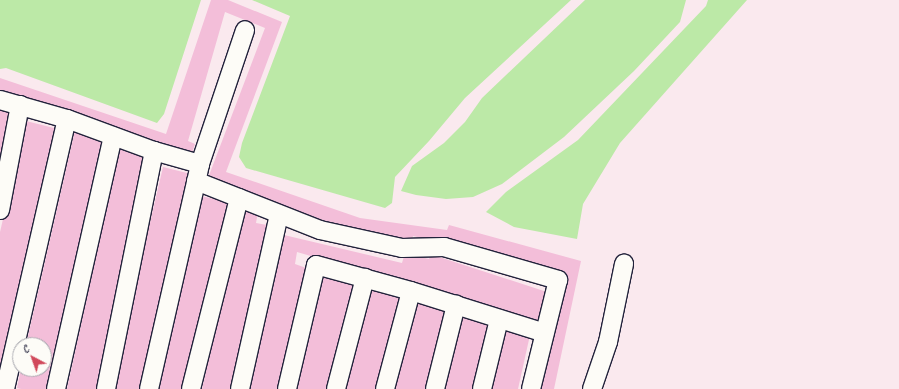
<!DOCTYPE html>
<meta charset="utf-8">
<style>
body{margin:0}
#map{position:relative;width:899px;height:389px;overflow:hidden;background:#fae9ee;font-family:Caveat,sans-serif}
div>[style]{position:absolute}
.green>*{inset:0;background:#bce9a7}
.building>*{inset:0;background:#f3bed9}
.roads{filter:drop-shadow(1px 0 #22223b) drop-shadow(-1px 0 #22223b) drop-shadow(0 1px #22223b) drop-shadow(0 -1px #22223b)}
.minor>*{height:18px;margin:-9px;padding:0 9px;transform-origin:9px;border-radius:9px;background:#fdfcf7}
span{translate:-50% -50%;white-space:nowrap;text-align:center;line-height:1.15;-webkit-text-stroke:3px #fdfcf7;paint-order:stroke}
.north{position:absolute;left:12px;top:337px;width:40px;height:40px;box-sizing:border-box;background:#fdfcf7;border:1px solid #a5a5ac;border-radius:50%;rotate:319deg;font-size:11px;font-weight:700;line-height:16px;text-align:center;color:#22223b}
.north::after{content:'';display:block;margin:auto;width:14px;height:18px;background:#d1495b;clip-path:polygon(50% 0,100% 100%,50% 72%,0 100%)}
</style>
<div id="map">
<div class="green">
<i style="clip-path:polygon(0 0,201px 0,164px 114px,157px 123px,6px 68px,0 69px)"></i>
<i style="clip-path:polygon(252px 0,571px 0,465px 98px,429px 141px,395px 177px,392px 203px,385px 208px,246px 168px,239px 157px,242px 143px,290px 16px)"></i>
<i style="clip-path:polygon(585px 0,686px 0,680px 22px,634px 71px,564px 137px,502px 184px,473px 197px,446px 199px,416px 195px,401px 191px,412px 166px,444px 143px,465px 122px,482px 98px)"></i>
<i style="clip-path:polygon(708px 0,747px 0,620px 143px,583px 204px,577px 239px,514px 227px,486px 212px,506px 192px,578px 140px,706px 6px)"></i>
</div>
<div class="building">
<i style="clip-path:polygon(211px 0,228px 0,282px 22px,226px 172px,360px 218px,447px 230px,449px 225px,581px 261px,554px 389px,539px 389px,566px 272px,413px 236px,411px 244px,310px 217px,208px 178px,265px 28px,225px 12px,188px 141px,195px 144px,191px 156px,0 94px,0 78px,166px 134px)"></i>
<i style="clip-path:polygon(0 109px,13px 112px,0 160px)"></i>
<i style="clip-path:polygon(26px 121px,58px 129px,0 373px,0 232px)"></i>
<i style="clip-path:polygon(75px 130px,103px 136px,46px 389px,21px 389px,17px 388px,21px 369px,44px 369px,44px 345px,26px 345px)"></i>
<i style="clip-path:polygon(120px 146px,149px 153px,98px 389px,67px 389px)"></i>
<i style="clip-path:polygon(163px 167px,191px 174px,141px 389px,111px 389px)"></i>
<i style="clip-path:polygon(201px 196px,232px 203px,186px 389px,154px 389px)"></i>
<i style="clip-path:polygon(242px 208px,258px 212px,256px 223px,267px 225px,231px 389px,202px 389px)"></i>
<i style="clip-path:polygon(284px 235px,402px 263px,405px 253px,429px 259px,430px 254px,550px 293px,542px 323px,297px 252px,295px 264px,309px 269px,280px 389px,248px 389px)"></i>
<i style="clip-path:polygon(323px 277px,354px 285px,329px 389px,296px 389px)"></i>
<i style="clip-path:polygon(370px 289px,404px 298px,378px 389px,342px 389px)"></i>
<i style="clip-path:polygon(416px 300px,448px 308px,426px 389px,392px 389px)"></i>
<i style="clip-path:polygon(461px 317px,490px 324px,475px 389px,444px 389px)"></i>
<i style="clip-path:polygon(504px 329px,530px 335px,518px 389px,490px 389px)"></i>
</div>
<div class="roads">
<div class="minor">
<i style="left:0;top:100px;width:70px;rotate:15.8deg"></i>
<i style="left:67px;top:119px;width:93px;rotate:20.2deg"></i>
<i style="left:154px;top:151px;width:48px;rotate:15.8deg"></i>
<i style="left:196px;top:181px;width:133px;rotate:21.6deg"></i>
<i style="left:320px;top:230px;width:84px;rotate:12.4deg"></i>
<i style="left:402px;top:248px;width:42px;rotate:-1.4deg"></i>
<i style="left:444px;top:247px;width:119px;rotate:16.1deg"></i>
<i style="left:558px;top:280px;width:112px;rotate:103.9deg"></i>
<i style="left:0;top:210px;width:107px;rotate:-79.2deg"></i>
<i style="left:5px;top:389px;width:277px;rotate:-77.1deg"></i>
<i style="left:56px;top:389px;width:259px;rotate:-77.3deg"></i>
<i style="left:106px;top:389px;width:243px;rotate:-78.6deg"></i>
<i style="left:149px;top:389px;width:231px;rotate:-77.2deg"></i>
<i style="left:200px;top:164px;width:141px;rotate:-71.4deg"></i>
<i style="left:191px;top:389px;width:197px;rotate:-75.9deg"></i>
<i style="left:240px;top:389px;width:179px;rotate:-77.4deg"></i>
<i style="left:287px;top:389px;width:127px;rotate:-76.8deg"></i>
<i style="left:316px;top:265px;width:98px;rotate:15.3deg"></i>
<i style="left:411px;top:291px;width:140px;rotate:17.4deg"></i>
<i style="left:336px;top:389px;width:115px;rotate:-75.4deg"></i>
<i style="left:385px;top:389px;width:101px;rotate:-75.1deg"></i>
<i style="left:435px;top:389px;width:87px;rotate:-76deg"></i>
<i style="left:482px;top:389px;width:72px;rotate:-76.3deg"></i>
<i style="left:592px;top:389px;width:50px;rotate:-71.2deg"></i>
<i style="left:608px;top:342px;width:80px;rotate:-78.4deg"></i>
</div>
</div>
<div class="north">С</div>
</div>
